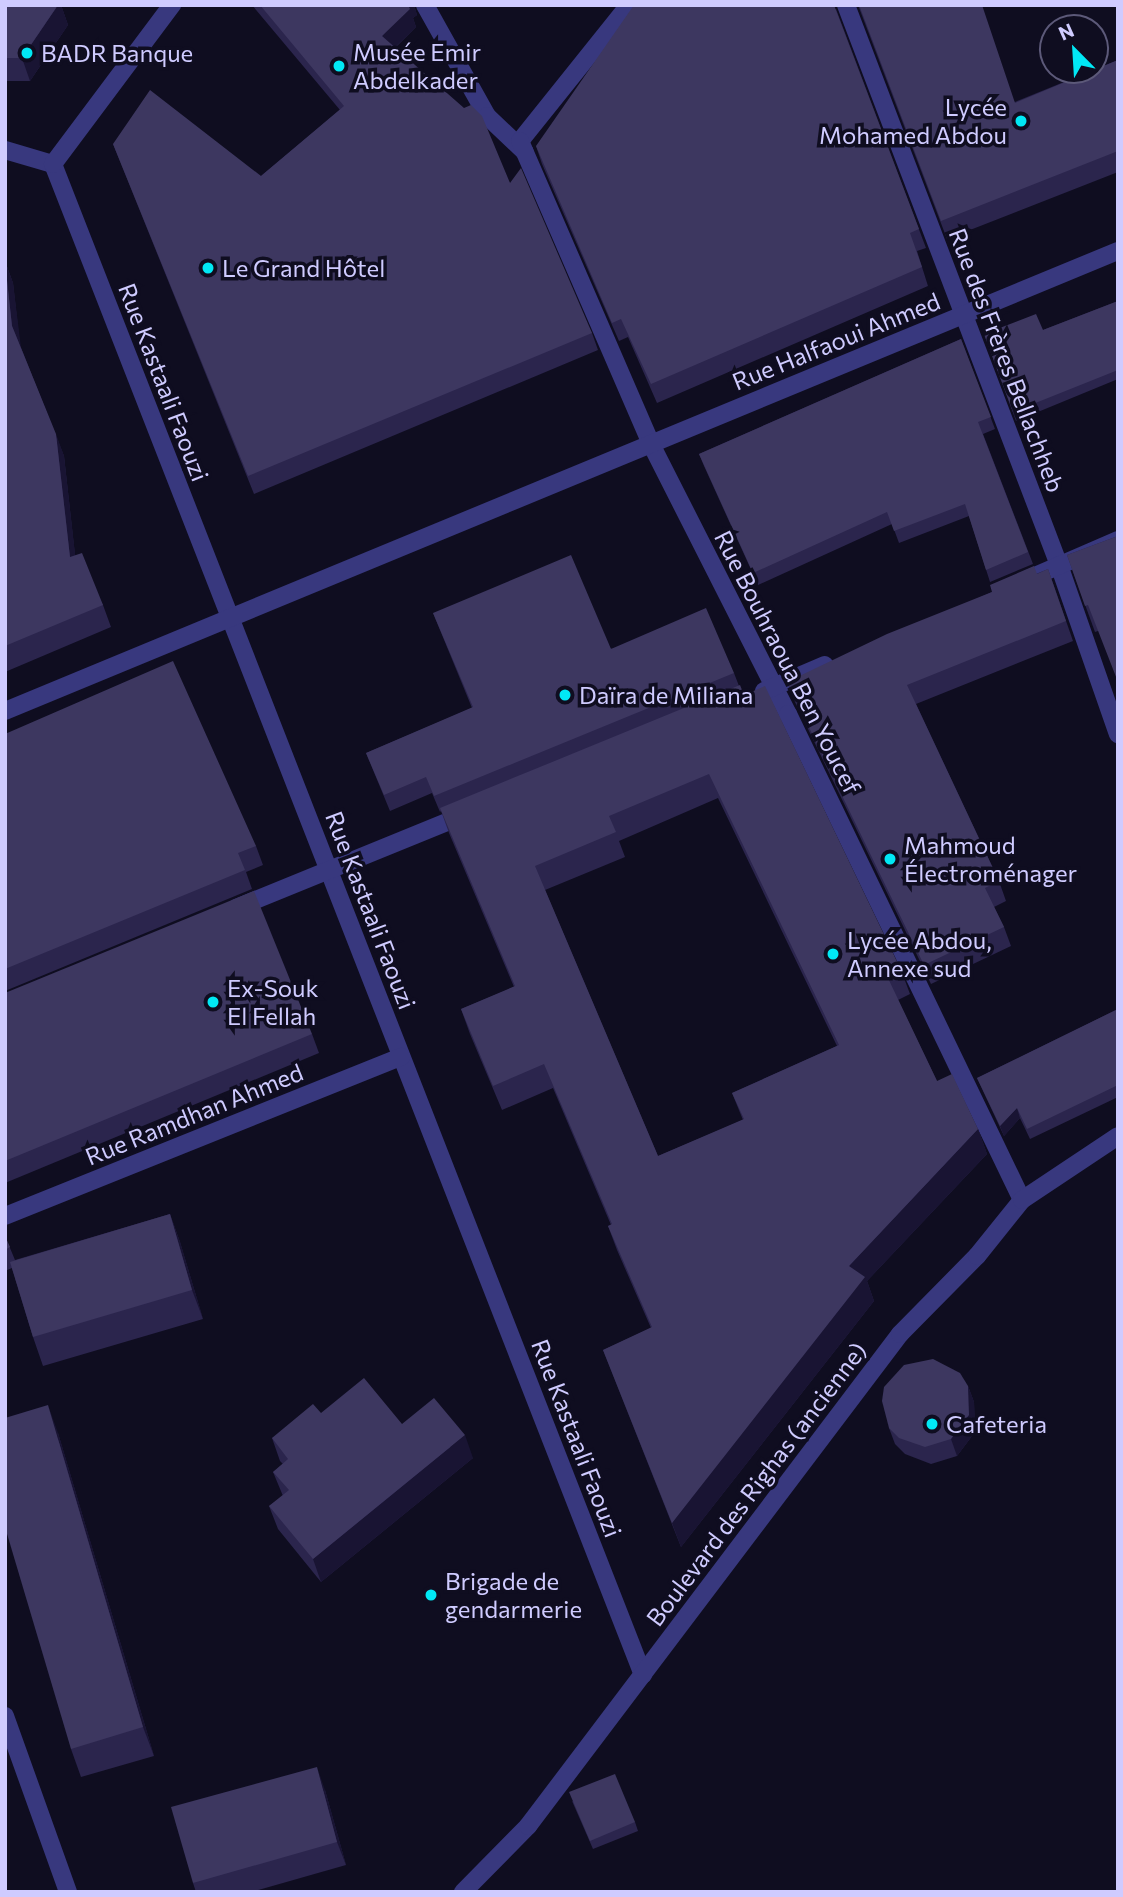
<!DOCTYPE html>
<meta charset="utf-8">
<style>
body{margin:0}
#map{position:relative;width:1123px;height:1897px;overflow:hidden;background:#0f0d20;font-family:Commissioner,sans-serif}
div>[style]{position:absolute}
.minor>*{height:18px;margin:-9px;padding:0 9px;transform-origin:9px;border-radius:9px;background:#38387e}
.wall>*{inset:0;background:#2b254d}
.shaded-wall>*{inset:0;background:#191433}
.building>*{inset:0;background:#3d3760}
.dots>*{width:19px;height:19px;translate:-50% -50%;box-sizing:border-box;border:4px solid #0f0d20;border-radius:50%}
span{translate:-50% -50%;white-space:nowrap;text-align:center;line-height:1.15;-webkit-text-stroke:7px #0f0d20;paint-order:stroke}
.poi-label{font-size:24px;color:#cfcbff}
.left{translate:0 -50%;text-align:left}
.right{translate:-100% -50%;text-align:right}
.street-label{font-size:24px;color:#cfcbff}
.frame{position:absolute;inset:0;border:7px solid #cfcbff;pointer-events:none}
.north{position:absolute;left:1039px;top:14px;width:70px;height:70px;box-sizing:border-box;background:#0f0d20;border:2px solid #5c5979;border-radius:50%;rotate:336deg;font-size:19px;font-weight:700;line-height:28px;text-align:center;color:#cfcbff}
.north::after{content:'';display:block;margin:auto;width:24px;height:32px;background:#01e8f5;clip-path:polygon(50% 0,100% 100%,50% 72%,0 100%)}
</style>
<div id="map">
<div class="minor">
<i style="left:425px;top:5px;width:127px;rotate:60.8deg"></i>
<i style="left:487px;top:116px;width:52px;rotate:43.5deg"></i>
<i style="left:629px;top:5px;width:174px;rotate:128.7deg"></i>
<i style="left:520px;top:141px;width:330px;rotate:66.6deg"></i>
<i style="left:651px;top:444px;width:303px;rotate:63.1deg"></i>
<i style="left:788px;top:714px;width:539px;rotate:64.29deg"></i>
<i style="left:846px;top:5px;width:599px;rotate:69.18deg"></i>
<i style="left:1059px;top:565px;width:179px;rotate:70.8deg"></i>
<i style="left:5px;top:150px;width:50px;rotate:16.3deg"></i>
<i style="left:53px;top:164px;width:1622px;rotate:68.67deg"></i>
<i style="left:53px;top:164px;width:199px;rotate:-53.2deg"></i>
<i style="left:1028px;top:579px;width:98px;rotate:-23.4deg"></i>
<i style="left:764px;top:691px;width:66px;rotate:-23.1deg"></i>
<i style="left:5px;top:711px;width:1204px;rotate:-22.46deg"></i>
<i style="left:236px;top:908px;width:248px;rotate:-22.2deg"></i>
<i style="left:5px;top:1216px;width:427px;rotate:-21.9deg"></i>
<i style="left:5px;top:1716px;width:187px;rotate:70.3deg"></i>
<i style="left:463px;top:1892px;width:93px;rotate:-45.4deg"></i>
<i style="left:528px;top:1826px;width:617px;rotate:-52.91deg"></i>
<i style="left:900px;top:1334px;width:110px;rotate:-45.4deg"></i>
<i style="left:977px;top:1256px;width:72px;rotate:-51.2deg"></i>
<i style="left:1022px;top:1200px;width:115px;rotate:-33.7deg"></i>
</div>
<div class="wall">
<i style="clip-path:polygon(5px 5px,61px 5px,68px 25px,30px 81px,5px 81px)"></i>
<i style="clip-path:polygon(252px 5px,414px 5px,417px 15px,413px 18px,416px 27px,395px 48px,510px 183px,592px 333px,598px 350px,254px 494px,113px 144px,261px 176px,340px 110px)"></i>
<i style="clip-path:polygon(858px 5px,1015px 102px,1118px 60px,1118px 172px,947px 239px)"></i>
<i style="clip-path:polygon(836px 9px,926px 248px,917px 251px,928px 286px,657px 403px,628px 337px,619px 341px,542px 164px,536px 146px)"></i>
<i style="clip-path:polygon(5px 261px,13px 283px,20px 345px,64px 456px,75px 555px,103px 605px,111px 627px,5px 672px)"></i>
<i style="clip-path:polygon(1118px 301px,1118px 379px,1016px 421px,984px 334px,1043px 330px)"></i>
<i style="clip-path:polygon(961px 339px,995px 429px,983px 434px,1033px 564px,990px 582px,969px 516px,899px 543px,892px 524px,758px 585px,704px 466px,699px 454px)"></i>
<i style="clip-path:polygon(1118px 536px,1098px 631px,1095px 632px,1067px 555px)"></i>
<i style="clip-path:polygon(1048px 569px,1073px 641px,916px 704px,999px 881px,1006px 901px,994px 907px,1004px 927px,1011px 946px,931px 984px,795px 702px,787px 682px,992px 592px)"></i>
<i style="clip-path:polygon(evenodd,433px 613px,734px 673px,739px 686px,901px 970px,910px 994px,898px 1000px,937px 1081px,978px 1129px,987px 1154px,867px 1281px,874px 1301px,681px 1547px,603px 1350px,651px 1328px,617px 1250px,608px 1226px,611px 1225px,553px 1088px,502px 1110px,470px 1034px,461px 1009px,514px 987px,449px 833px,441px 811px,440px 812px,432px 793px,390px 811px,366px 753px,472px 708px,433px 613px,718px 798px,837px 1046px,732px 1093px,743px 1120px,658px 1156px,545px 890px,625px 857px,619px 841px,718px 798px)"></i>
<i style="clip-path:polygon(5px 734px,256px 846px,263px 865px,246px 872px,252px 889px,5px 991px)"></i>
<i style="clip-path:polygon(5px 993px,312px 1034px,319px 1053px,5px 1183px)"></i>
<i style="clip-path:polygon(1118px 1009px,1118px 1097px,1030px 1139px,1020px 1118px,1004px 1136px,977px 1078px)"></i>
<i style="clip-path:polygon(170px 1214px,180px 1242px,203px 1319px,43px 1366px,33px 1337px,12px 1268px,5px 1271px,5px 1236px,15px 1260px)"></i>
<i style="clip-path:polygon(968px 1386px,974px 1402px,975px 1432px,957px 1456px,931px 1464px,905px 1454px,895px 1444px,889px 1428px)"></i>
<i style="clip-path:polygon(321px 1413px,402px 1424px,473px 1458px,321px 1582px,278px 1529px,269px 1506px,283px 1496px,273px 1472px,283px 1464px,280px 1461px,272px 1438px)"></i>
<i style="clip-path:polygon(58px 1433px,154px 1756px,81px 1777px,71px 1749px)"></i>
<i style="clip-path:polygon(325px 1790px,346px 1865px,251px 1892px,196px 1892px,193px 1883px)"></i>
<i style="clip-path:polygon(572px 1801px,635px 1822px,638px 1831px,593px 1849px)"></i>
</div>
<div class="shaded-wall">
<i style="clip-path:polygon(58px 5px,61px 5px,68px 25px,30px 81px,22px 58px)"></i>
<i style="clip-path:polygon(407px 5px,414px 5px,417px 15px,413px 18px,416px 27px,388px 54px,382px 36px)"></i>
<i style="clip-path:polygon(5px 261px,13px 283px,21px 348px,12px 326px)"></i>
<i style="clip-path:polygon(56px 434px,64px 456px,78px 580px,70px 557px)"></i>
<i style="clip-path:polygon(1017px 1108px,1020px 1118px,1004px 1136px,1000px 1126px)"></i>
<i style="clip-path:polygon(978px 1129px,987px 1154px,867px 1281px,874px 1301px,681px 1547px,672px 1523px,849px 1266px)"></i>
<i style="clip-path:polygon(170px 1214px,180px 1242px,203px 1319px,192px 1290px)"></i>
<i style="clip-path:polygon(968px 1386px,974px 1402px,975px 1432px,957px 1456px,951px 1439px)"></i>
<i style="clip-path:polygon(48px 1405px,58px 1433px,154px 1756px,143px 1727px)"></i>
<i style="clip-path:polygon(465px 1435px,473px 1458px,321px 1582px,313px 1559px)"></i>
<i style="clip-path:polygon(317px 1767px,325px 1790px,346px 1865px,337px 1842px)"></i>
</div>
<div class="building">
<i style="clip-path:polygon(5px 5px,58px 5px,22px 58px,5px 58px)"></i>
<i style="clip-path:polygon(260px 5px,408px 5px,410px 9px,382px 36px,464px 108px,471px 105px,482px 116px,510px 183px,521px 168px,592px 333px,248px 476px,113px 144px,150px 90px,261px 176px,344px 106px)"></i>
<i style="clip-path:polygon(634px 5px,834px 5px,919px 229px,910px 233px,922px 267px,651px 384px,621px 319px,612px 323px,536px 146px)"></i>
<i style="clip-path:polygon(859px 5px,982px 5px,1015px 103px,1118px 60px,1118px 151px,941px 221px)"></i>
<i style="clip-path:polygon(5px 262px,12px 326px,56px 434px,70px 557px,82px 553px,103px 605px,5px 646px)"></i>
<i style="clip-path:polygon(1118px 301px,1118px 370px,1013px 412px,984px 334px,1036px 314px,1043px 330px)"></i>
<i style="clip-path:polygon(961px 339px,991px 417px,978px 422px,1028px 552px,986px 570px,965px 504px,894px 531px,887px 512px,753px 573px,699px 454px)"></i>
<i style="clip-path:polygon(1118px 536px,1118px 682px,1088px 605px,1085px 606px,1067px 555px)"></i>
<i style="clip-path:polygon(571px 555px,611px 649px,706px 608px,734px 673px,434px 796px,426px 777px,384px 795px,366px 753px,473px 707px,433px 613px)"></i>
<i style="clip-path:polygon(1034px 566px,1037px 574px,1048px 569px,1066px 621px,907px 685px,999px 881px,985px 888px,1004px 927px,924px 965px,787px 682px,887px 634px,992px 592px,990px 585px)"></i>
<i style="clip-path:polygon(173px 661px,256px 846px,238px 853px,245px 870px,5px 969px,5px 734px)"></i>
<i style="clip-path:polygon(evenodd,740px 685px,744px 695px,765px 686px,901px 970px,887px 976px,937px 1081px,952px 1074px,978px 1129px,849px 1266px,865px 1277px,672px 1523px,603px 1350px,652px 1327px,608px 1226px,612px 1224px,544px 1064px,493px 1086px,461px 1009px,515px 986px,440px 808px,740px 685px,709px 774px,839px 1045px,732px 1093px,744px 1119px,658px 1156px,535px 866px,616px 832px,609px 816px,709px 774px)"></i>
<i style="clip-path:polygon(254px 891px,312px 1034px,5px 1161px,5px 993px)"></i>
<i style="clip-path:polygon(1118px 1009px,1118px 1085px,1027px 1129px,1017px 1108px,1000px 1126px,977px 1078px)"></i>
<i style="clip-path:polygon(170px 1214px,192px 1290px,33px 1337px,10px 1262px)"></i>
<i style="clip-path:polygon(5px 1236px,10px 1247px,5px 1250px)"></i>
<i style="clip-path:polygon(933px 1359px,960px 1373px,968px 1386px,969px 1415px,951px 1439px,925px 1447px,899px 1438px,889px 1428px,882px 1401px,884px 1387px,904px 1365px)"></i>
<i style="clip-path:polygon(364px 1378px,402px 1424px,434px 1398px,465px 1435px,313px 1559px,269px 1506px,289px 1490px,273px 1472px,288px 1459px,272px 1438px,313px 1404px,321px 1413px)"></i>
<i style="clip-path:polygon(48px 1405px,143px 1727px,71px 1749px,5px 1527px,5px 1418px)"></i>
<i style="clip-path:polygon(317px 1767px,337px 1842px,193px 1883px,171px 1807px)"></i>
<i style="clip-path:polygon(615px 1774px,635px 1822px,590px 1841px,569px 1792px)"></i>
</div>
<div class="dots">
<i style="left:27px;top:53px;background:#01e8f5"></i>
<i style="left:339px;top:66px;background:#01e8f5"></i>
<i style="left:1021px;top:121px;background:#01e8f5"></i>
<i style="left:208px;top:268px;background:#01e8f5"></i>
<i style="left:565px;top:695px;background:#01e8f5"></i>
<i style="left:890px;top:859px;background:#01e8f5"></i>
<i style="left:833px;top:954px;background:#01e8f5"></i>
<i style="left:213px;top:1002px;background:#01e8f5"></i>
<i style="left:932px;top:1424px;background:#01e8f5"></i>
<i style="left:431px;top:1595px;background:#01e8f5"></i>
</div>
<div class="poi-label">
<span class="left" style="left:353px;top:66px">Musée Emir<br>Abdelkader</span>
<span class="left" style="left:41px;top:53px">BADR Banque</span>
<span class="right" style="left:1007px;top:121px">Lycée<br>Mohamed Abdou</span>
<span class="left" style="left:222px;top:268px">Le Grand Hôtel</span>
<span class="left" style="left:579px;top:695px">Daïra de Miliana</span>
<span class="left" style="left:904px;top:859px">Mahmoud<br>Électroménager</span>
<span class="left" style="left:847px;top:954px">Lycée Abdou,<br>Annexe sud</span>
<span class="left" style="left:227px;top:1002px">Ex-Souk<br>El Fellah</span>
<span class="left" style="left:946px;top:1424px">Cafeteria</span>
<span class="left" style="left:445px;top:1595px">Brigade de<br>gendarmerie</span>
</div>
<div class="street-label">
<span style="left:836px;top:341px;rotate:-22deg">Rue Halfaoui Ahmed</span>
<span style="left:1007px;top:360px;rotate:69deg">Rue des Frères Bellachheb</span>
<span style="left:164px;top:382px;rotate:69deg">Rue Kastaali Faouzi</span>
<span style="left:788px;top:662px;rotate:63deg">Rue Bouhraoua Ben Youcef</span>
<span style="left:371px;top:910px;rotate:69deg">Rue Kastaali Faouzi</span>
<span style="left:194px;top:1114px;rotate:-22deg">Rue Ramdhan Ahmed</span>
<span style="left:577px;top:1438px;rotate:69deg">Rue Kastaali Faouzi</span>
<span style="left:756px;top:1484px;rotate:-53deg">Boulevard des Righas (ancienne)</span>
</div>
<div class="frame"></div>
<div class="north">N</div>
</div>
